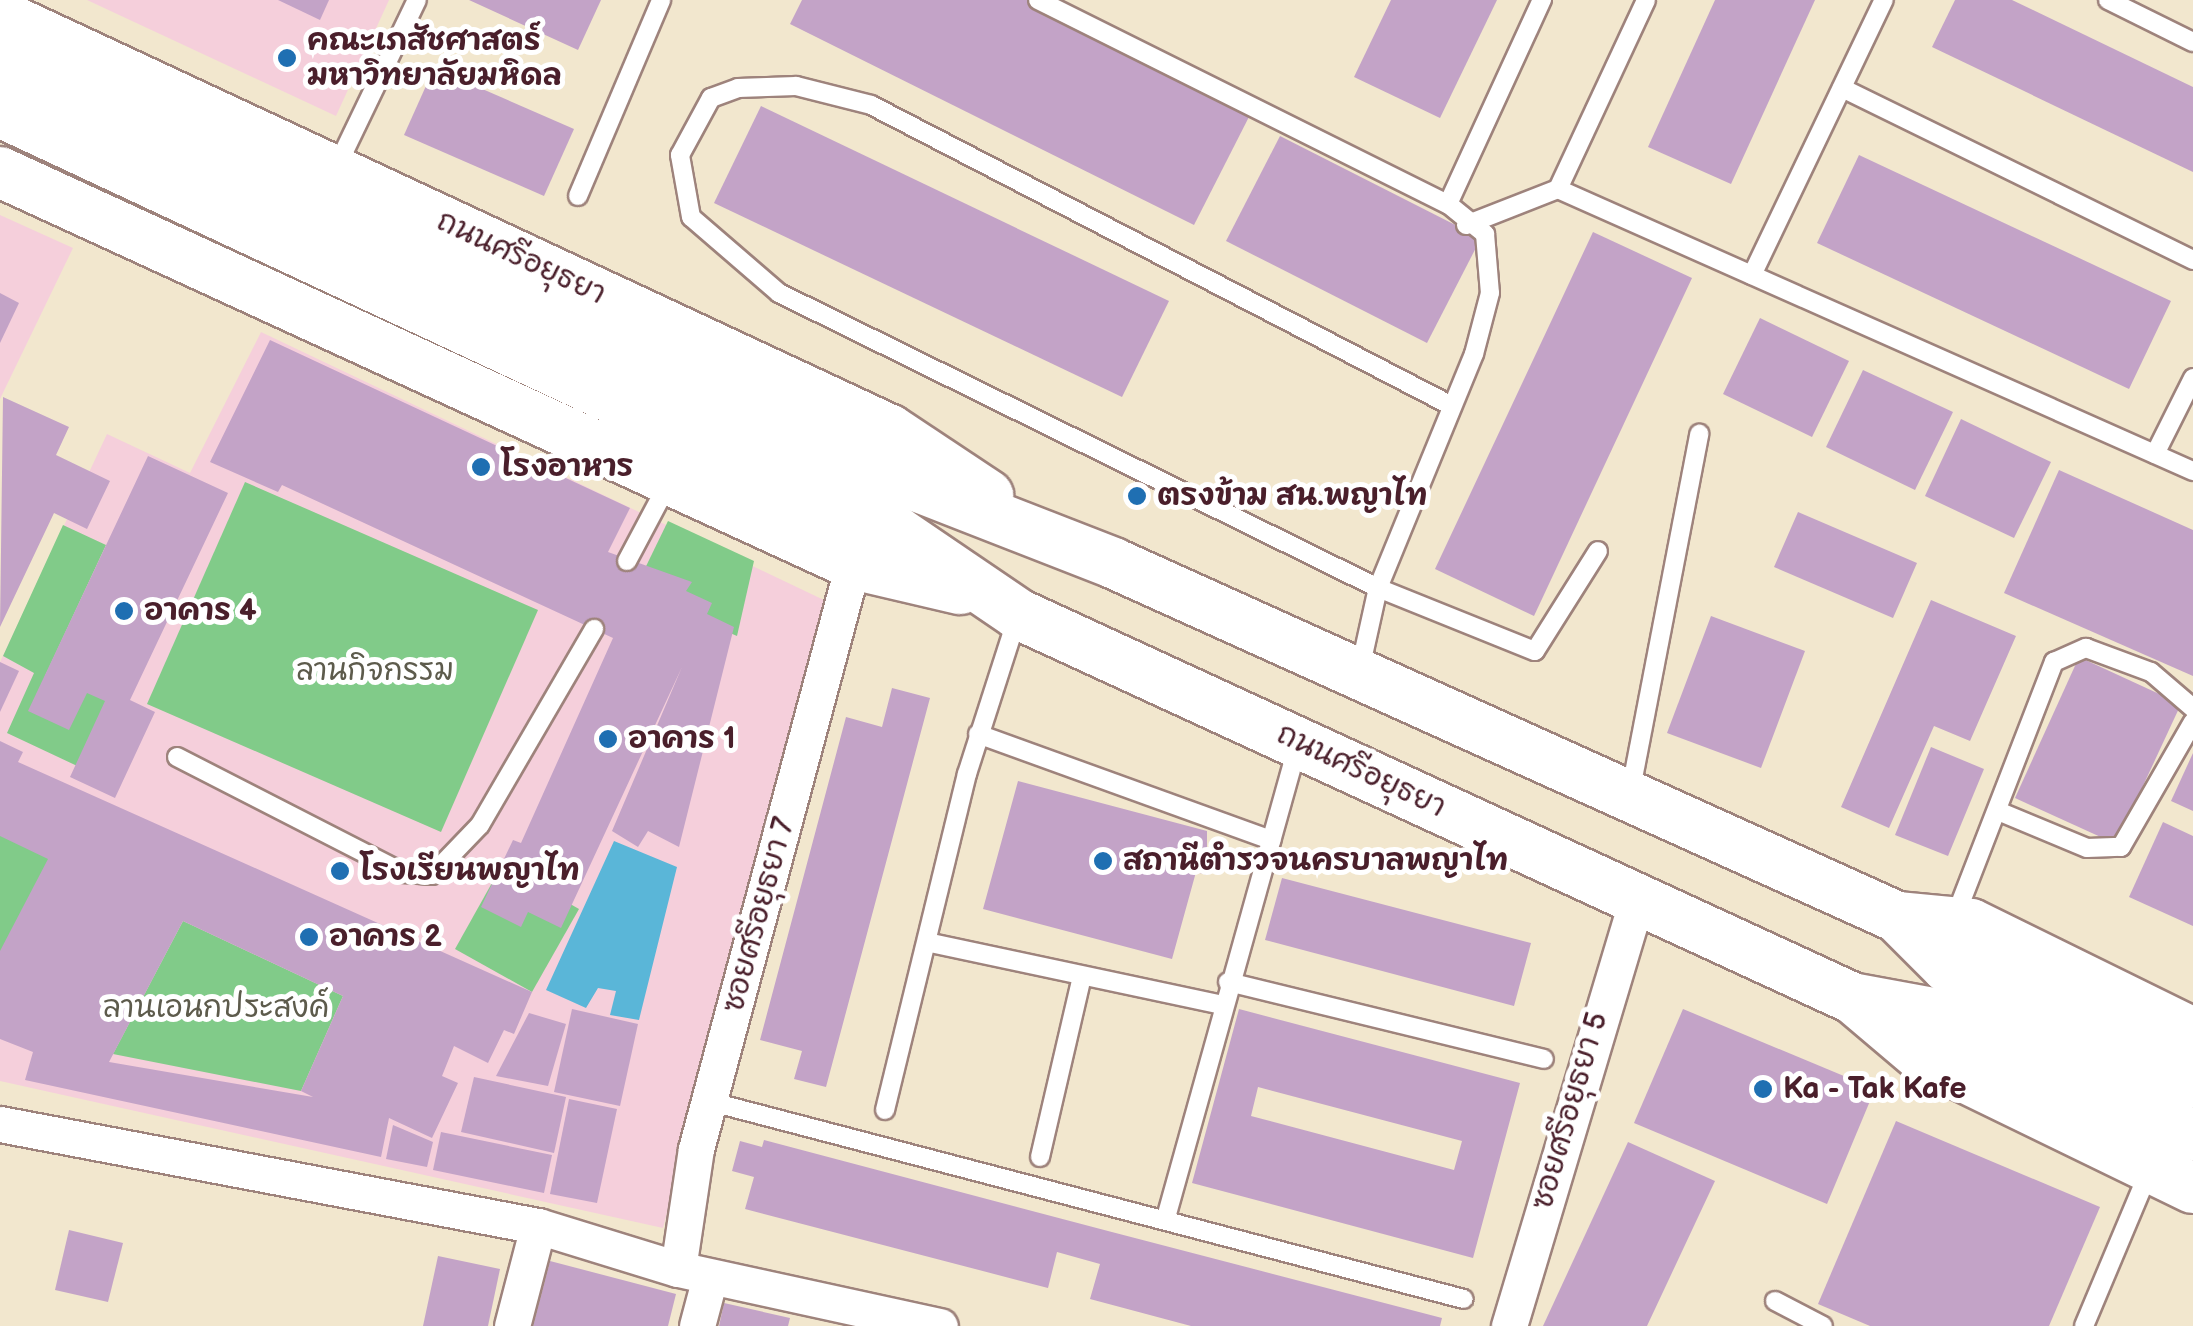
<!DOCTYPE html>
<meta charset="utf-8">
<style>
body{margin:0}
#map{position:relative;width:2193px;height:1326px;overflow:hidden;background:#f2e7ce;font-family:"Balsamiq Sans","Playpen Sans Thai",sans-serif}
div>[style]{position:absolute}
.built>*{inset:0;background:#f5cfdb}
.green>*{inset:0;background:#81cb89}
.water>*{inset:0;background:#5ab6d8}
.building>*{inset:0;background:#c3a3c7}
.roads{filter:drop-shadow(2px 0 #9e837c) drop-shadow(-2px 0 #9e837c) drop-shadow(0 2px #9e837c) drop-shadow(0 -2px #9e837c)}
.lane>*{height:18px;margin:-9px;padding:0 9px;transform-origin:9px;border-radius:9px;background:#fff}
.street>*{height:35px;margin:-17.5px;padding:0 17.5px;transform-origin:17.5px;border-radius:17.5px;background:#fff}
.secondary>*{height:50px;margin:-25px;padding:0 25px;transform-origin:25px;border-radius:25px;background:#fff}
.dots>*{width:28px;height:28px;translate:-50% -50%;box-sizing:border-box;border:5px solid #fff;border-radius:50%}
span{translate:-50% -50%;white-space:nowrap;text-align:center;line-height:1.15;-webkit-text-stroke:10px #fff;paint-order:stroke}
.poi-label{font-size:30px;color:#4a1f2b;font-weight:700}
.left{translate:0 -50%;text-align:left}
.street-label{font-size:30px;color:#4a1f2b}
.park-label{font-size:30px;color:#5d5b4c}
</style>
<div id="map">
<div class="built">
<i style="clip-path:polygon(87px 0,389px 0,336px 116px)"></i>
<i style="clip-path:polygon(0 215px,73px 248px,0 399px)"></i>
<i style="clip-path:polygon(261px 332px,826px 601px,663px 1228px,0 1081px,0 662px,107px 434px,190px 473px)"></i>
</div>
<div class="green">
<i style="clip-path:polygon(245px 482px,538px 610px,441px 832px,147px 704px)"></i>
<i style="clip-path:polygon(668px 521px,754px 561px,737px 636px,634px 591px)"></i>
<i style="clip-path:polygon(63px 525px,106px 545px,45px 676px,121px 704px,90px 772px,7px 733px,34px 673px,3px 656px)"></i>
<i style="clip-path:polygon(0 830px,64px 860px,0 968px)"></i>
<i style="clip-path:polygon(502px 865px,579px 909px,532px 992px,455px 949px)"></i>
<i style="clip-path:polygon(183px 921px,343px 996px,301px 1091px,113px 1054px)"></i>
</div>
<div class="water">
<i style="clip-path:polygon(614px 841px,677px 867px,639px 1020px,610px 1015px,616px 991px,598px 988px,586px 1008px,546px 990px)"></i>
</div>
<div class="building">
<i style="clip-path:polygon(278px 0,329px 0,320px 20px)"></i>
<i style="clip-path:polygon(469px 0,601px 0,578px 50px)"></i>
<i style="clip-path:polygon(802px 0,1038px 0,1254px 107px,1194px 225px,790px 24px)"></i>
<i style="clip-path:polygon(1391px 0,1497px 0,1440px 118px,1354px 77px)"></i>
<i style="clip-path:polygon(1715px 0,1815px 0,1731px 184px,1648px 147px)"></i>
<i style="clip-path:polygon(1955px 0,2012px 0,2193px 87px,2193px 172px,1932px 47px)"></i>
<i style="clip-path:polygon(434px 68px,574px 129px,544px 196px,404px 135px)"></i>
<i style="clip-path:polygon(761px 106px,1169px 301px,1122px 397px,714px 203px)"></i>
<i style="clip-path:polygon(1280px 136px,1481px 238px,1427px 343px,1226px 241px)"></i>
<i style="clip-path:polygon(1859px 155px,2171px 301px,2129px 389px,1817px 243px)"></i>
<i style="clip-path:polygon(1593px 232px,1692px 278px,1534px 616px,1435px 569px)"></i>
<i style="clip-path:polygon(0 293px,19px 303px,0 343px)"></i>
<i style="clip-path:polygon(1760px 318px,1849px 361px,1812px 437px,1723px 394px)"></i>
<i style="clip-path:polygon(270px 340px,630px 508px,608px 552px,692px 582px,686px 591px,712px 603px,707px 614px,734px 627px,679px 847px,648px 831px,638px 847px,612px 831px,682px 667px,561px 928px,528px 912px,521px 927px,481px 907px,513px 840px,521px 843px,613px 638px,282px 485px,278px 492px,210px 462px)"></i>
<i style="clip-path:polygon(1863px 370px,1953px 412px,1915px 490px,1826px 447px)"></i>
<i style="clip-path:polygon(3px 397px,69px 427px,56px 455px,110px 481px,87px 529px,54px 513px,0 627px)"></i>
<i style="clip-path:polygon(1961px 419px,2051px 462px,2014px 538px,1925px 496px)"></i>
<i style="clip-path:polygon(148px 456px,228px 493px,130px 700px,155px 712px,115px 798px,70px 777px,105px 701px,87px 693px,69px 730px,28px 711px)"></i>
<i style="clip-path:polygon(2059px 470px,2193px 530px,2193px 676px,2004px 593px)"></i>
<i style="clip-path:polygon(1798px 512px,1917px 563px,1893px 618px,1774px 567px)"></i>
<i style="clip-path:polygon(1931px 600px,2016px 636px,1970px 741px,1934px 726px,1889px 828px,1841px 807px)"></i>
<i style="clip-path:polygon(1711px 616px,1805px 651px,1761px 768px,1667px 733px)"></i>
<i style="clip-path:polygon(2079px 657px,2181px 704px,2116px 844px,2015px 798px)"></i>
<i style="clip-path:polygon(0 662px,19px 671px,0 712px)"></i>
<i style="clip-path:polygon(892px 688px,930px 698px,826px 1087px,794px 1079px,802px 1051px,760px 1040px,846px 717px,882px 727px)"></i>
<i style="clip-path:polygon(evenodd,0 741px,23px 752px,18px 762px,532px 992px,514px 1034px,504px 1030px,488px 1063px,454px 1046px,442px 1076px,458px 1083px,432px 1138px,389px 1118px,381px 1157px,25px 1080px,33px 1052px,0 1039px,0 951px,48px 859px,0 836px,0 741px,183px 921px,343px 996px,301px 1091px,313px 1097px,109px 1062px,183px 921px)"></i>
<i style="clip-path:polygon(1931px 747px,1984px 769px,1948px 856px,1895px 835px)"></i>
<i style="clip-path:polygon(2193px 753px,2193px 811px,2171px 801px)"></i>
<i style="clip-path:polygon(1018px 781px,1207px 831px,1207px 875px,1196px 872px,1172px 959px,983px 909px)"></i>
<i style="clip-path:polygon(2163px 822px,2193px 836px,2193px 926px,2129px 897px)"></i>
<i style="clip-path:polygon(1282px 878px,1531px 943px,1514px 1006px,1265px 940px)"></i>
<i style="clip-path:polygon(572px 1009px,638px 1024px,620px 1106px,554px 1092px)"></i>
<i style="clip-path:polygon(evenodd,1239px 1009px,1520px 1083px,1473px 1258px,1192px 1183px,1239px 1009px,1258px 1087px,1462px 1141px,1454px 1170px,1251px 1116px,1258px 1087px)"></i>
<i style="clip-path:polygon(1683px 1009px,1875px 1089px,1827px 1204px,1634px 1123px)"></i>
<i style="clip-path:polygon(529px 1013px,566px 1024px,548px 1086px,496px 1076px)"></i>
<i style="clip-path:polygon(474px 1077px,566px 1097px,554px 1153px,461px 1132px)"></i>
<i style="clip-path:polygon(569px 1099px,617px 1109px,597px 1203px,550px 1194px)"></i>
<i style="clip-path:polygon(1896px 1121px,2100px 1207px,2049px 1326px,1870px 1326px,1818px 1304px)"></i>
<i style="clip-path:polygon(393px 1125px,433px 1142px,427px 1167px,386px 1159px)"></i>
<i style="clip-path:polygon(441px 1132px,552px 1155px,544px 1193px,433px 1170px)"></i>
<i style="clip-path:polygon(764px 1140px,1108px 1231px,1442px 1318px,1440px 1326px,1191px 1326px,1090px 1299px,1100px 1264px,1057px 1252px,1048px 1288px,745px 1209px,754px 1177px,732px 1171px,740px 1141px,762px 1147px)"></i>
<i style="clip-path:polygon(1628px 1142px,1715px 1181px,1647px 1326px,1543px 1326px)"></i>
<i style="clip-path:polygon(69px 1230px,123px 1243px,108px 1302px,55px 1290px)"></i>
<i style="clip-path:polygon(438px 1256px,500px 1269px,488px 1326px,423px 1326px)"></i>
<i style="clip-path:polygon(550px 1261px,676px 1294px,668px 1326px,533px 1326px)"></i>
<i style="clip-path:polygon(724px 1303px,790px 1318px,788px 1326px,719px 1326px)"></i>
</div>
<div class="roads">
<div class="lane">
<i style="left:1038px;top:0;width:458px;rotate:26.5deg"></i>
<i style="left:1448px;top:204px;width:225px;rotate:-65.3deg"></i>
<i style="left:2108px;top:0;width:95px;rotate:26.3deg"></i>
<i style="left:1842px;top:88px;width:391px;rotate:26.1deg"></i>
<i style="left:337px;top:166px;width:184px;rotate:-64.3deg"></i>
<i style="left:1558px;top:189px;width:695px;rotate:23.95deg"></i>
<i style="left:578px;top:196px;width:213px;rotate:-67deg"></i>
<i style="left:1448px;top:204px;width:48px;rotate:39deg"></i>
<i style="left:1485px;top:234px;width:59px;rotate:85.2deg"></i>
<i style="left:1490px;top:293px;width:63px;rotate:104.7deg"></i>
<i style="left:1474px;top:354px;width:253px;rotate:112.3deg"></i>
<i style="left:1378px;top:588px;width:169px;rotate:21.9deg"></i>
<i style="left:1535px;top:651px;width:118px;rotate:-57.8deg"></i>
<i style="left:1466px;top:225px;width:99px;rotate:-21.4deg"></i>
<i style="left:1558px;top:189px;width:208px;rotate:-65deg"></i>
<i style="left:1752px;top:275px;width:305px;rotate:-64.4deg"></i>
<i style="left:2155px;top:454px;width:85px;rotate:-63.4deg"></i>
<i style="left:627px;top:561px;width:87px;rotate:-62deg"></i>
<i style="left:1360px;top:669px;width:83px;rotate:-77.5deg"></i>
<i style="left:1378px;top:588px;width:668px;rotate:-153.78deg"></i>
<i style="left:779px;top:293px;width:116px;rotate:-139.2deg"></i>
<i style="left:691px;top:217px;width:63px;rotate:-100.1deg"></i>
<i style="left:680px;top:155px;width:65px;rotate:-61.5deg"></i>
<i style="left:711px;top:98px;width:29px;rotate:-20deg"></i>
<i style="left:738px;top:88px;width:58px;rotate:-2deg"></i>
<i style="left:796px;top:86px;width:77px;rotate:14.2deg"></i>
<i style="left:871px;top:105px;width:650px;rotate:27.39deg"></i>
<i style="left:978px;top:734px;width:312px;rotate:19.9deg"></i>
<i style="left:177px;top:757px;width:255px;rotate:27.1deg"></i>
<i style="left:404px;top:873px;width:28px;rotate:4deg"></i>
<i style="left:432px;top:875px;width:69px;rotate:-46.2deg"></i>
<i style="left:480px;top:825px;width:227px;rotate:-59.8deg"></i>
<i style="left:1630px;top:794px;width:367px;rotate:-79.1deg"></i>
<i style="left:1998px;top:811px;width:96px;rotate:22.6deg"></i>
<i style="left:2087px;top:848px;width:34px;rotate:-2deg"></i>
<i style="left:2121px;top:847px;width:144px;rotate:-60.1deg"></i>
<i style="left:1955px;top:917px;width:274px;rotate:-68.8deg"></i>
<i style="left:2054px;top:662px;width:35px;rotate:-24deg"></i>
<i style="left:2086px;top:648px;width:69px;rotate:20.3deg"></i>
<i style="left:2151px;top:672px;width:55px;rotate:40.6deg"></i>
<i style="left:931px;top:943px;width:298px;rotate:12deg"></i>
<i style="left:1228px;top:982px;width:325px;rotate:13.7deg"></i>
<i style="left:708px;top:1101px;width:781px;rotate:14.68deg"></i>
<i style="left:885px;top:1110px;width:346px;rotate:-76.3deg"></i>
<i style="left:967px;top:774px;width:167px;rotate:-72.2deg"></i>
<i style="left:1040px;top:1157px;width:185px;rotate:-76.9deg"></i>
<i style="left:1167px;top:1214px;width:485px;rotate:-74.4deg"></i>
<i style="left:1775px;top:1301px;width:54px;rotate:27.5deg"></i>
<i style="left:2084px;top:1326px;width:170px;rotate:-67.2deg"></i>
</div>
<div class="street">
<i style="left:0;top:1124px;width:548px;rotate:10.74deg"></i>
<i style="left:538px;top:1226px;width:146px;rotate:17.1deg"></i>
<i style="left:678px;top:1269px;width:268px;rotate:12.3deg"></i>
<i style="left:678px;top:1269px;width:121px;rotate:-81.5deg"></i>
<i style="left:696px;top:1149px;width:606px;rotate:-74.98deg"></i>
<i style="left:512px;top:1326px;width:103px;rotate:-75.4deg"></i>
<i style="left:697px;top:1326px;width:51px;rotate:-75.1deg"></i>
<i style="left:1509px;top:1326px;width:447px;rotate:-73.3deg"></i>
</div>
<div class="secondary">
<i style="left:0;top:15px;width:982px;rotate:25deg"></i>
<i style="left:890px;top:430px;width:118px;rotate:33.6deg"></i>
<i style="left:0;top:67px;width:969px;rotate:24.71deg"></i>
<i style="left:880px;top:472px;width:250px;rotate:21.3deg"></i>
<i style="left:1113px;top:563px;width:860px;rotate:24.3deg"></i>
<i style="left:1897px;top:917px;width:74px;rotate:5.4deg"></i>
<i style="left:1971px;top:924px;width:247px;rotate:26.2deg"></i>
<i style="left:0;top:112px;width:989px;rotate:25.06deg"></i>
<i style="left:896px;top:531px;width:148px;rotate:34.2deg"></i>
<i style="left:1018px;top:614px;width:918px;rotate:24.72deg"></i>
<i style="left:1852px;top:998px;width:87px;rotate:10.5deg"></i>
<i style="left:1938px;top:1014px;width:282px;rotate:25.4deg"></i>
<i style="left:0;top:172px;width:939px;rotate:24.68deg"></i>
<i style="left:853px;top:564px;width:110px;rotate:13.2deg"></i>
<i style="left:1897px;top:917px;width:71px;rotate:45deg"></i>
<i style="left:1947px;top:967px;width:272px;rotate:25.2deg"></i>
<i style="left:1856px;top:1001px;width:85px;rotate:40.2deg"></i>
<i style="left:1921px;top:1056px;width:302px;rotate:25.9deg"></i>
</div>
</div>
<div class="dots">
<i style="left:287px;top:58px;background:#1f6fb2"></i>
<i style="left:481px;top:467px;background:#1f6fb2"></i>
<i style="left:1137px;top:496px;background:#1f6fb2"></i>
<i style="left:124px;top:611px;background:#1f6fb2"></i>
<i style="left:608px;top:739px;background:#1f6fb2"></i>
<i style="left:1103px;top:861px;background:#1f6fb2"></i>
<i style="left:340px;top:871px;background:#1f6fb2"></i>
<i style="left:309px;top:937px;background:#1f6fb2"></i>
<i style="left:1763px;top:1089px;background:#1f6fb2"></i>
</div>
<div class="poi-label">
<span class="left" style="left:307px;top:58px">คณะเภสัชศาสตร์<br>มหาวิทยาลัยมหิดล</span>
<span class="left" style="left:501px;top:467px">โรงอาหาร</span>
<span class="left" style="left:1157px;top:496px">ตรงข้าม สน.พญาไท</span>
<span class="left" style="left:144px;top:611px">อาคาร 4</span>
<span class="left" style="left:628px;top:739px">อาคาร 1</span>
<span class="left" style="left:1123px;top:861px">สถานีตำรวจนครบาลพญาไท</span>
<span class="left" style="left:360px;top:871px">โรงเรียนพญาไท</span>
<span class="left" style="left:329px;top:937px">อาคาร 2</span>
<span class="left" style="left:1783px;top:1089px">Ka - Tak Kafe</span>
</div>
<div class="street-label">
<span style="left:521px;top:258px;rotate:25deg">ถนนศรีอยุธยา</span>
<span style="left:1361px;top:771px;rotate:25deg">ถนนศรีอยุธยา</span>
<span style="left:759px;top:915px;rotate:-75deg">ซอยศรีอยุธยา 7</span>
<span style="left:1570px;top:1111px;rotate:-74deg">ซอยศรีอยุธยา 5</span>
</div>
<div class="park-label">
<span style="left:375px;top:671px">ลานกิจกรรม</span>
<span style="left:216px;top:1008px">ลานเอนกประสงค์</span>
</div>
</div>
